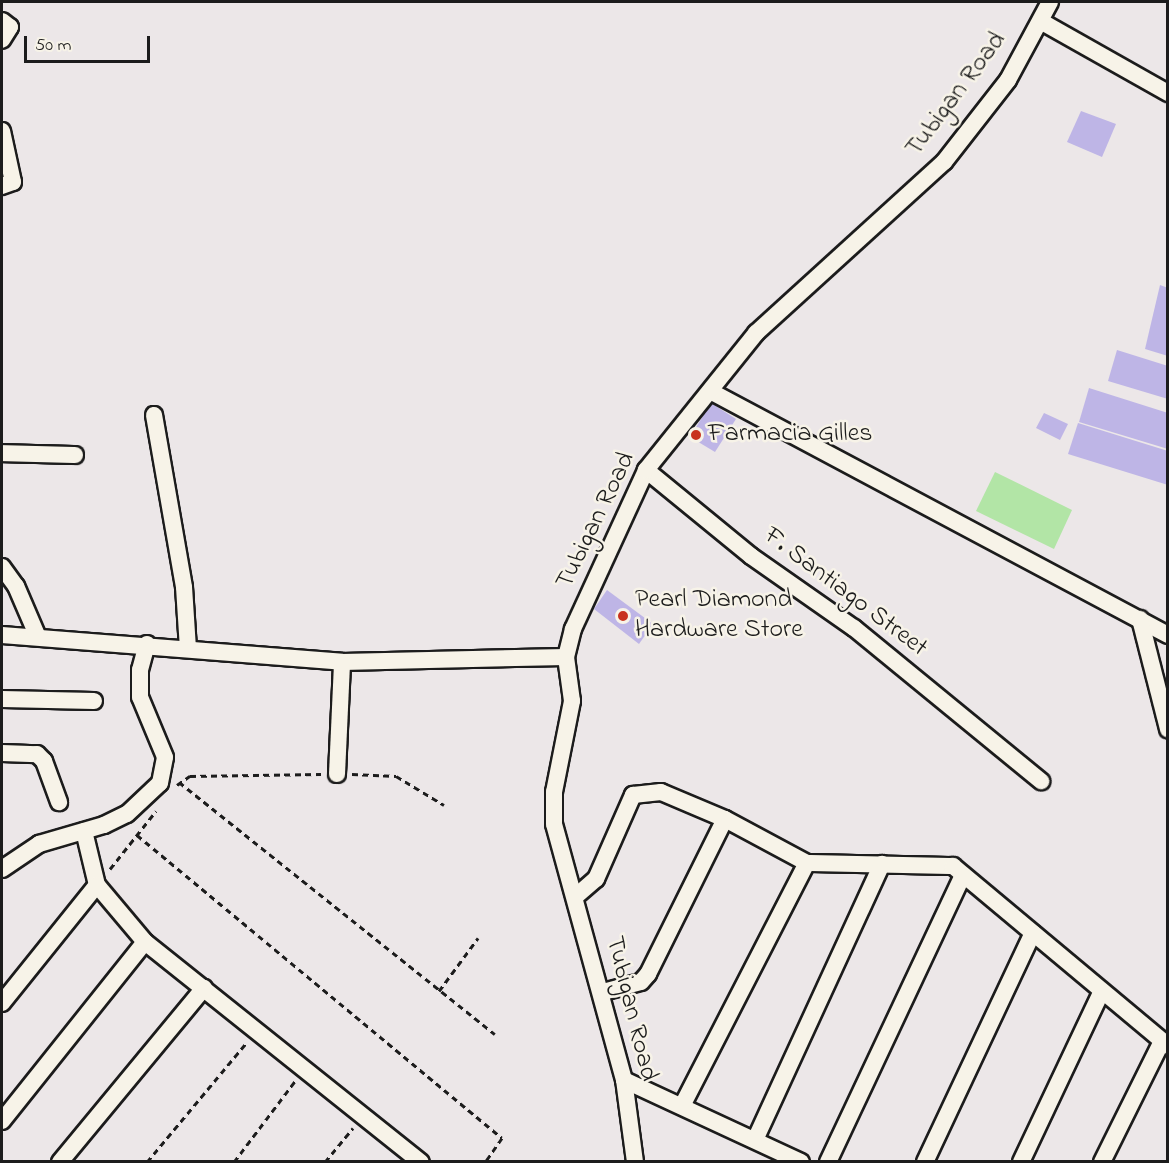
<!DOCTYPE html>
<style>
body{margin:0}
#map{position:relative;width:1169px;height:1163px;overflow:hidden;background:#ece7e8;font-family:"Indie Flower",sans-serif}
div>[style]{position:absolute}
.green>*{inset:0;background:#b2e5a6}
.building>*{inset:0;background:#beb5e6}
.path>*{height:3px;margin-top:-1.5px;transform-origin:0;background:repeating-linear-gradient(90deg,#1c1c1c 0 6px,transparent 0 10.5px)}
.roads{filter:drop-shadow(2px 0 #1c1c1c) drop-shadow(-2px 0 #1c1c1c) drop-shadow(0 2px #1c1c1c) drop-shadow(0 -2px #1c1c1c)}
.minor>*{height:16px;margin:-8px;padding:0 8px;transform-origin:8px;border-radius:8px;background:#f7f3e8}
.dots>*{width:16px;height:16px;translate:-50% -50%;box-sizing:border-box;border:3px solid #f7f3e8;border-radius:50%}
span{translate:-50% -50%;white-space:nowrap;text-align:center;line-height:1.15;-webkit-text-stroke:5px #f7f3e8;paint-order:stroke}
.street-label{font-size:26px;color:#1c1c1c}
.poi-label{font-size:26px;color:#1c1c1c}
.left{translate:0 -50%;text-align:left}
.frame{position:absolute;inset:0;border:3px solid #1c1c1c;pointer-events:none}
.scale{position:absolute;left:24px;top:36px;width:126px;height:27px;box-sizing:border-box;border:3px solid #1c1c1c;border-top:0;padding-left:8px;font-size:18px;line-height:21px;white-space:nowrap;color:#1c1c1c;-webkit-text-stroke:4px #f7f3e8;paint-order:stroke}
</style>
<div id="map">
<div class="green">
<i style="clip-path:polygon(995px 472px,1072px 510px,1054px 549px,976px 511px)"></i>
</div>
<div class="building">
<i style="clip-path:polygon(1081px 111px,1116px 124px,1102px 157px,1067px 142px)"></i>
<i style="clip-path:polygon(1160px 285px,1168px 288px,1168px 356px,1145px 349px)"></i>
<i style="clip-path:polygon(1117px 350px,1168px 366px,1168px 399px,1108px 381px)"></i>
<i style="clip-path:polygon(1089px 388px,1168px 413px,1168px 449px,1079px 422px)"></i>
<i style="clip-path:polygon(711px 403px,736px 419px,715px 452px,690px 437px)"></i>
<i style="clip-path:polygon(1044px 413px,1068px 424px,1060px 440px,1036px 428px)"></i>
<i style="clip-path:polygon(1078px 423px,1168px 451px,1168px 485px,1068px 454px)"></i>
<i style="clip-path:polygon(607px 590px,653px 624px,639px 644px,594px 609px)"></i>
</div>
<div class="path">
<i style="left:352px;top:774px;width:44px;rotate:2.6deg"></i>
<i style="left:396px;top:776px;width:56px;rotate:31.1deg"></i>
<i style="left:179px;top:782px;width:404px;rotate:38.6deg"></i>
<i style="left:177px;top:785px;width:16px;rotate:-35deg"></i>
<i style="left:190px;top:776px;width:131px;rotate:-0.9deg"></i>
<i style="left:137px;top:835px;width:474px;rotate:39.7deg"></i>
<i style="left:502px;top:1138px;width:29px;rotate:125deg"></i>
<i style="left:110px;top:869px;width:74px;rotate:-51.6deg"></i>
<i style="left:439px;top:991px;width:66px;rotate:-53.7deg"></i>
<i style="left:147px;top:1162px;width:155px;rotate:-50.2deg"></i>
<i style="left:234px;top:1162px;width:101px;rotate:-53deg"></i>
<i style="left:325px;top:1162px;width:44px;rotate:-50.5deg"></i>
</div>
<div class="roads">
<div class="minor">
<i style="left:2px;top:21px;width:10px;rotate:37deg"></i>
<i style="left:10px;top:27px;width:15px;rotate:122deg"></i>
<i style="left:1042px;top:22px;width:145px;rotate:29.4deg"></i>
<i style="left:2px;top:131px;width:52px;rotate:77.8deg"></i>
<i style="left:13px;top:182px;width:12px;rotate:160deg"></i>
<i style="left:710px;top:391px;width:519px;rotate:28.05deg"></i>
<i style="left:154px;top:415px;width:175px;rotate:80.1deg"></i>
<i style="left:184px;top:587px;width:62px;rotate:86.3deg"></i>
<i style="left:2px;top:453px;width:73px;rotate:1.6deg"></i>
<i style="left:646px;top:470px;width:136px;rotate:39.3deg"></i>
<i style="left:751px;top:556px;width:126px;rotate:35deg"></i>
<i style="left:854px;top:628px;width:242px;rotate:39.3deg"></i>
<i style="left:2px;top:567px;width:24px;rotate:54deg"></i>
<i style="left:16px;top:586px;width:53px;rotate:66.8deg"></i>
<i style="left:1140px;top:619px;width:114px;rotate:75.7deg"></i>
<i style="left:2px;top:635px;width:341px;rotate:4.5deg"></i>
<i style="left:342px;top:662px;width:224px;rotate:-1.3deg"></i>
<i style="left:2px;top:699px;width:92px;rotate:1.2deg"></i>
<i style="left:2px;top:753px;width:35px;rotate:2deg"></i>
<i style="left:37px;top:754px;width:10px;rotate:45deg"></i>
<i style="left:44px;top:761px;width:44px;rotate:69.9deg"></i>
<i style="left:337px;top:774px;width:112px;rotate:-87.4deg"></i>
<i style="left:84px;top:831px;width:56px;rotate:76.5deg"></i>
<i style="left:97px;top:885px;width:75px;rotate:49.9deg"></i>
<i style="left:145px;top:942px;width:353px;rotate:38.6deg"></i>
<i style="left:2px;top:869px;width:45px;rotate:-34deg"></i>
<i style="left:39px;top:844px;width:68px;rotate:-16.3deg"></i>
<i style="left:104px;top:825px;width:25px;rotate:-26deg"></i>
<i style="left:127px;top:814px;width:45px;rotate:-43.2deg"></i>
<i style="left:160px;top:783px;width:26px;rotate:-79deg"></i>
<i style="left:165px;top:757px;width:65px;rotate:-112.6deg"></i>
<i style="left:140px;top:697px;width:27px;rotate:-90deg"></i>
<i style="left:140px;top:670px;width:27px;rotate:-75deg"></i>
<i style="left:575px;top:897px;width:28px;rotate:-41deg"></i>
<i style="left:596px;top:879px;width:92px;rotate:-66.2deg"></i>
<i style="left:633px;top:795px;width:28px;rotate:-6deg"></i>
<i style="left:661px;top:792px;width:69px;rotate:22.9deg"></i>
<i style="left:725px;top:819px;width:93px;rotate:28.2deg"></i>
<i style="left:807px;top:863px;width:146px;rotate:1.2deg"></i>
<i style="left:953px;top:866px;width:280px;rotate:39.9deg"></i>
<i style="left:603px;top:992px;width:39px;rotate:-15deg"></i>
<i style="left:641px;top:982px;width:11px;rotate:-49deg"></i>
<i style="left:648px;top:974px;width:173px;rotate:-63.6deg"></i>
<i style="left:2px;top:1003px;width:151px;rotate:-51.2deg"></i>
<i style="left:624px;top:1080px;width:195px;rotate:24.9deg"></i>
<i style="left:683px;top:1104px;width:271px;rotate:-62.8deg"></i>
<i style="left:2px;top:1121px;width:229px;rotate:-51.4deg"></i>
<i style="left:755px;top:1140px;width:304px;rotate:-65.3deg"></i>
<i style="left:60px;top:1162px;width:226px;rotate:-50.4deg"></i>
<i style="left:635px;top:1162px;width:83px;rotate:-97.6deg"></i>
<i style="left:624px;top:1080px;width:265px;rotate:-105.3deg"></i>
<i style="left:554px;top:824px;width:32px;rotate:-90deg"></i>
<i style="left:554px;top:792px;width:93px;rotate:-78.8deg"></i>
<i style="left:572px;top:701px;width:44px;rotate:-97.8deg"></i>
<i style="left:566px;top:657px;width:29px;rotate:-76deg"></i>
<i style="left:573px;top:629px;width:175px;rotate:-65.3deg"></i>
<i style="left:646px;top:470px;width:176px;rotate:-51.2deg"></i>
<i style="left:756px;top:333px;width:254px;rotate:-42.3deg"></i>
<i style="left:944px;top:162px;width:104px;rotate:-52deg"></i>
<i style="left:1008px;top:80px;width:89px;rotate:-61.7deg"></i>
<i style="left:828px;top:1162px;width:317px;rotate:-64.8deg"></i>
<i style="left:925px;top:1162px;width:253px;rotate:-64.8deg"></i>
<i style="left:1021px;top:1162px;width:189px;rotate:-64.7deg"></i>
<i style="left:1102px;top:1162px;width:135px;rotate:-63.6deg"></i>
</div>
</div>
<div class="dots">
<i style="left:696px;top:435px;background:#c8321e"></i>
<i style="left:623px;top:616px;background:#c8321e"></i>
</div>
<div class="street-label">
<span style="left:957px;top:95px;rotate:-53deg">Tubigan Road</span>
<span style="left:597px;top:521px;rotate:-64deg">Tubigan Road</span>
<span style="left:845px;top:593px;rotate:37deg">F. Santiago Street</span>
<span style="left:630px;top:1009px;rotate:76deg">Tubigan Road</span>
</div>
<div class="poi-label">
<span class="left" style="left:708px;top:435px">Farmacia Gilles</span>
<span class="left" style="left:635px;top:616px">Pearl Diamond<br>Hardware Store</span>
</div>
<div class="frame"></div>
<div class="scale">50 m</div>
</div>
